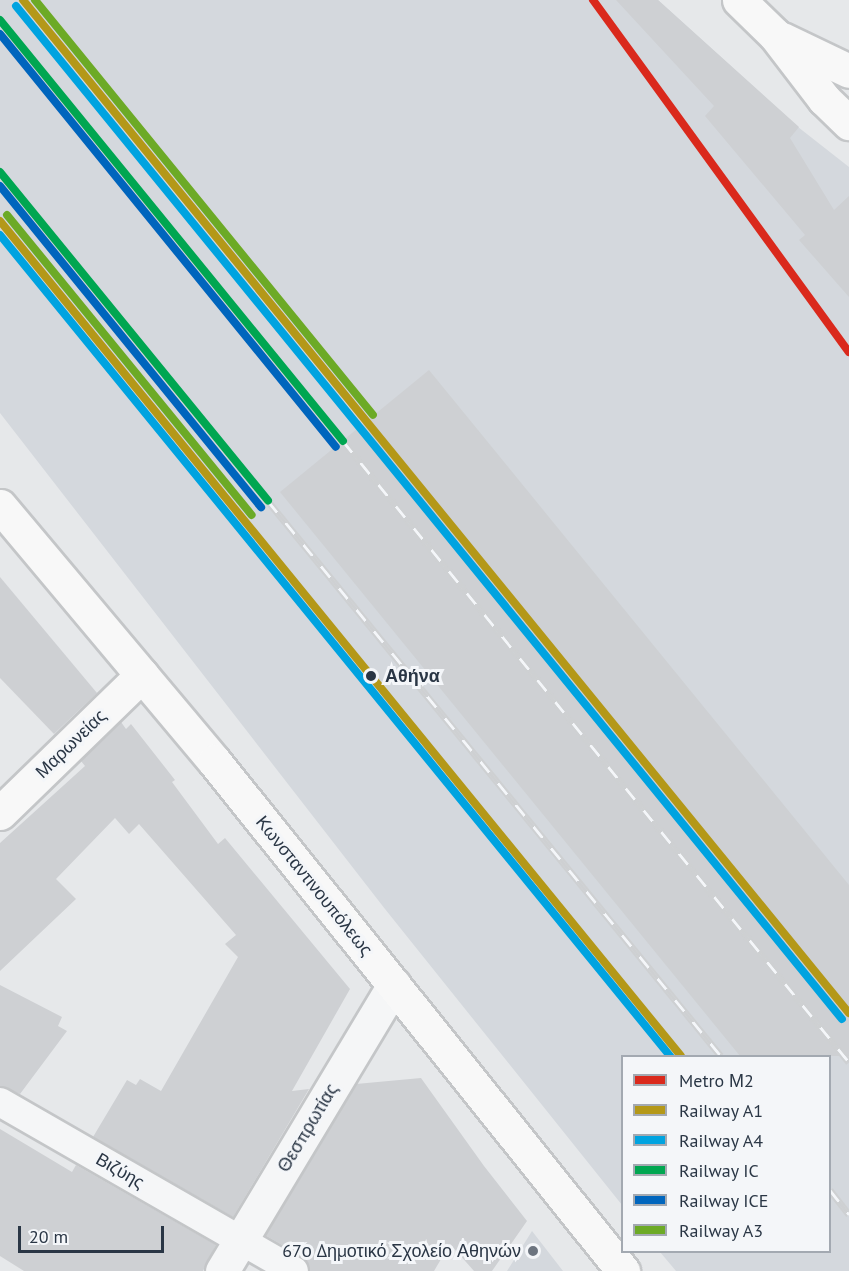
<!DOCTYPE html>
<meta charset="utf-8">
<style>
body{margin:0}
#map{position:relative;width:849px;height:1271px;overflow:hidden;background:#e6e8ea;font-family:"PT Sans",sans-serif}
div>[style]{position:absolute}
.built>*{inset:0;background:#d4d8dd}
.building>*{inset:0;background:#ced0d3}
.roads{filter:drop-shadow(2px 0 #c4c6c8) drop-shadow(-2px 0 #c4c6c8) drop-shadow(0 2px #c4c6c8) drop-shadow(0 -2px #c4c6c8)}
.lane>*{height:28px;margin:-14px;padding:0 14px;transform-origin:14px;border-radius:14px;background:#f5f6f7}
.street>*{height:33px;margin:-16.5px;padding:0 16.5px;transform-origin:16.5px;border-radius:16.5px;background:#f5f6f7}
.secondary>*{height:33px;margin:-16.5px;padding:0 16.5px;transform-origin:16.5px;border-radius:16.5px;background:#f8f8f8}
.rail>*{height:7px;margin-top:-3.5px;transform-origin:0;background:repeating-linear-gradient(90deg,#f4f6f9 0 14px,#ced0d2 0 28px);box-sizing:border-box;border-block:2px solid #ced0d2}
.rail-1>*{height:8px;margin:-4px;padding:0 4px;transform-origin:4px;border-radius:4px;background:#b49818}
.rail-2>*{height:8px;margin:-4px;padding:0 4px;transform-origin:4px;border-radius:4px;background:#00a3e0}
.rail-3>*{height:8px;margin:-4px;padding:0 4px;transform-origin:4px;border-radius:4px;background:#00a651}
.rail-4>*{height:8px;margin:-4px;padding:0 4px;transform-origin:4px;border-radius:4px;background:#0065bd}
.rail-5>*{height:8px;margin:-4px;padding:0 4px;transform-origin:4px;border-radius:4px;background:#6caa26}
.metro-1>*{height:8px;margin:-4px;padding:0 4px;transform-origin:4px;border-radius:4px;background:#da291c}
.dots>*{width:16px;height:16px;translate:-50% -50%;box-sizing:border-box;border:3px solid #f4f6f9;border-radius:50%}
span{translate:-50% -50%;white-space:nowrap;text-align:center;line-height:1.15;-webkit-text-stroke:6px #f4f6f9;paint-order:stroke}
.stop-label{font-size:18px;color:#2a3645;font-weight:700}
.left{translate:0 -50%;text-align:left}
.street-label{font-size:18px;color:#2a3645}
.poi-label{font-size:18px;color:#2a3645}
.right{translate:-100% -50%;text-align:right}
.legend{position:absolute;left:621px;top:1055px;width:210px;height:198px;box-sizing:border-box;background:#f4f6f9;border:2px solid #a3a9b1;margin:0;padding:8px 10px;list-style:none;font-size:18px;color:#2a3645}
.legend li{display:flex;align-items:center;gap:12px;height:30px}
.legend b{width:30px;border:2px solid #a3a9b1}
.scale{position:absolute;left:18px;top:1226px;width:146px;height:27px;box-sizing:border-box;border:3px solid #2a3645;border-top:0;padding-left:8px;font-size:18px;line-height:21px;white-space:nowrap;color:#2a3645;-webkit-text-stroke:4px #f4f6f9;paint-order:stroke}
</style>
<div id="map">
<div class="built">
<i style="clip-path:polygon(0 0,658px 0,798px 127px,849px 167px,849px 1271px,676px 1271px,660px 1252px,830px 1252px,830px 1056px,622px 1056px,622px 1205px,385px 909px,0 413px)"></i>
<i style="clip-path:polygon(532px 1231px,563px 1271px,564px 1271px,507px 1271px)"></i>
</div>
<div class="building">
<i style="clip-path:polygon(616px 0,658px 0,799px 127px,790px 138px,834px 210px,849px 196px,849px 297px,799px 240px,805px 235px,705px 116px,714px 106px)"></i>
<i style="clip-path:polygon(429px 370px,849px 885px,849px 1056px,740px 1056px,280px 492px)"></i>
<i style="clip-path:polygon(0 577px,97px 693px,54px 734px,0 678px)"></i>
<i style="clip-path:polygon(121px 722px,126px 729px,131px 724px,175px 780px,172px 782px,218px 844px,225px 838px,350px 989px,292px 1091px,309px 1089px,233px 1217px,93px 1137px,127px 1080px,136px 1085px,140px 1079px,161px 1091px,238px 957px,225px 944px,236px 935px,139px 824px,129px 834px,115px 818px,56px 879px,76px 899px,0 971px,0 843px,85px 766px,81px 761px)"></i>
<i style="clip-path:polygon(0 985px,62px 1017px,58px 1026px,67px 1031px,20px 1094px,0 1086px)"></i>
<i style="clip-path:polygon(421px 1078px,484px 1166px,527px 1221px,492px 1271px,474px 1271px,450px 1244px,434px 1271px,310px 1271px,303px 1257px,265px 1235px,356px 1084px)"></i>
<i style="clip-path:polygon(0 1129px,72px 1172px,76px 1165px,216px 1245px,203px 1271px,24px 1271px,0 1256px)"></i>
</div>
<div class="roads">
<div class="lane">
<i style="left:0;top:1102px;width:339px;rotate:29.9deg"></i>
</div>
<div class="street">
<i style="left:222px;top:1271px;width:334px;rotate:-59deg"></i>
</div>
<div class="secondary">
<i style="left:739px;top:0;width:50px;rotate:44.2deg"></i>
<i style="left:775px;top:35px;width:81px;rotate:52.6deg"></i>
<i style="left:824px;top:99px;width:35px;rotate:44deg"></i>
<i style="left:782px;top:39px;width:74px;rotate:25.5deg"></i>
<i style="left:0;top:506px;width:333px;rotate:50deg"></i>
<i style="left:214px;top:761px;width:654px;rotate:51.27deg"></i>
<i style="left:0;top:813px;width:198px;rotate:-44.2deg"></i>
</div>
</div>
<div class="rail">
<i style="left:343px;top:441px;width:801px;rotate:50.83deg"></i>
<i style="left:268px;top:501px;width:716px;rotate:50.78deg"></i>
<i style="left:830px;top:1190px;width:31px;rotate:52deg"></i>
</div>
<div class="rail-1">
<i style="left:23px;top:0;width:1307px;rotate:50.81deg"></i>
<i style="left:0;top:221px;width:1077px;rotate:50.8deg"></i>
</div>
<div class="rail-2">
<i style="left:16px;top:6px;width:1307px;rotate:50.81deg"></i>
<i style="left:0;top:235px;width:1060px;rotate:50.78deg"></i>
</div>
<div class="rail-3">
<i style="left:0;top:20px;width:543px;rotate:50.83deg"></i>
<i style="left:0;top:172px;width:424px;rotate:50.8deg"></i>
</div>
<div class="rail-4">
<i style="left:0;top:34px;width:532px;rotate:50.87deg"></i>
<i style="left:0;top:186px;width:414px;rotate:50.9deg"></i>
</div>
<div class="rail-5">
<i style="left:35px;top:0;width:535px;rotate:50.84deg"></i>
<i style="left:7px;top:215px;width:387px;rotate:50.8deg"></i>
</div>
<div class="metro-1">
<i style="left:593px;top:0;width:435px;rotate:54deg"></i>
</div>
<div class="dots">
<i style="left:371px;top:676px;background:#2a3645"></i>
<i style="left:533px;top:1251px;background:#6c747f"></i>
</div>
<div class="stop-label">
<span class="left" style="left:385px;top:676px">Αθήνα</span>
</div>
<div class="street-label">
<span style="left:71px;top:744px;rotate:-44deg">Μαρωνείας</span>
<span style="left:314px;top:886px;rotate:51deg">Κωνσταντινουπόλεως</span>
<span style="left:308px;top:1128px;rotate:-59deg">Θεσπρωτίας</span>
<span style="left:120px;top:1171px;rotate:30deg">Βιζύης</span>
</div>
<div class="poi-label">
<span class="right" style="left:521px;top:1251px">67ο Δημοτικό Σχολείο Αθηνών</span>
</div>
<ul class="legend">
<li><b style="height:8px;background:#da291c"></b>Metro Μ2</li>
<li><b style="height:8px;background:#b49818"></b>Railway A1</li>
<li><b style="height:8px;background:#00a3e0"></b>Railway A4</li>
<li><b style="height:8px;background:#00a651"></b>Railway IC</li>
<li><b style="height:8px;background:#0065bd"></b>Railway ICE</li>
<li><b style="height:8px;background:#6caa26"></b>Railway A3</li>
</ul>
<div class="scale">20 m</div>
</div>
